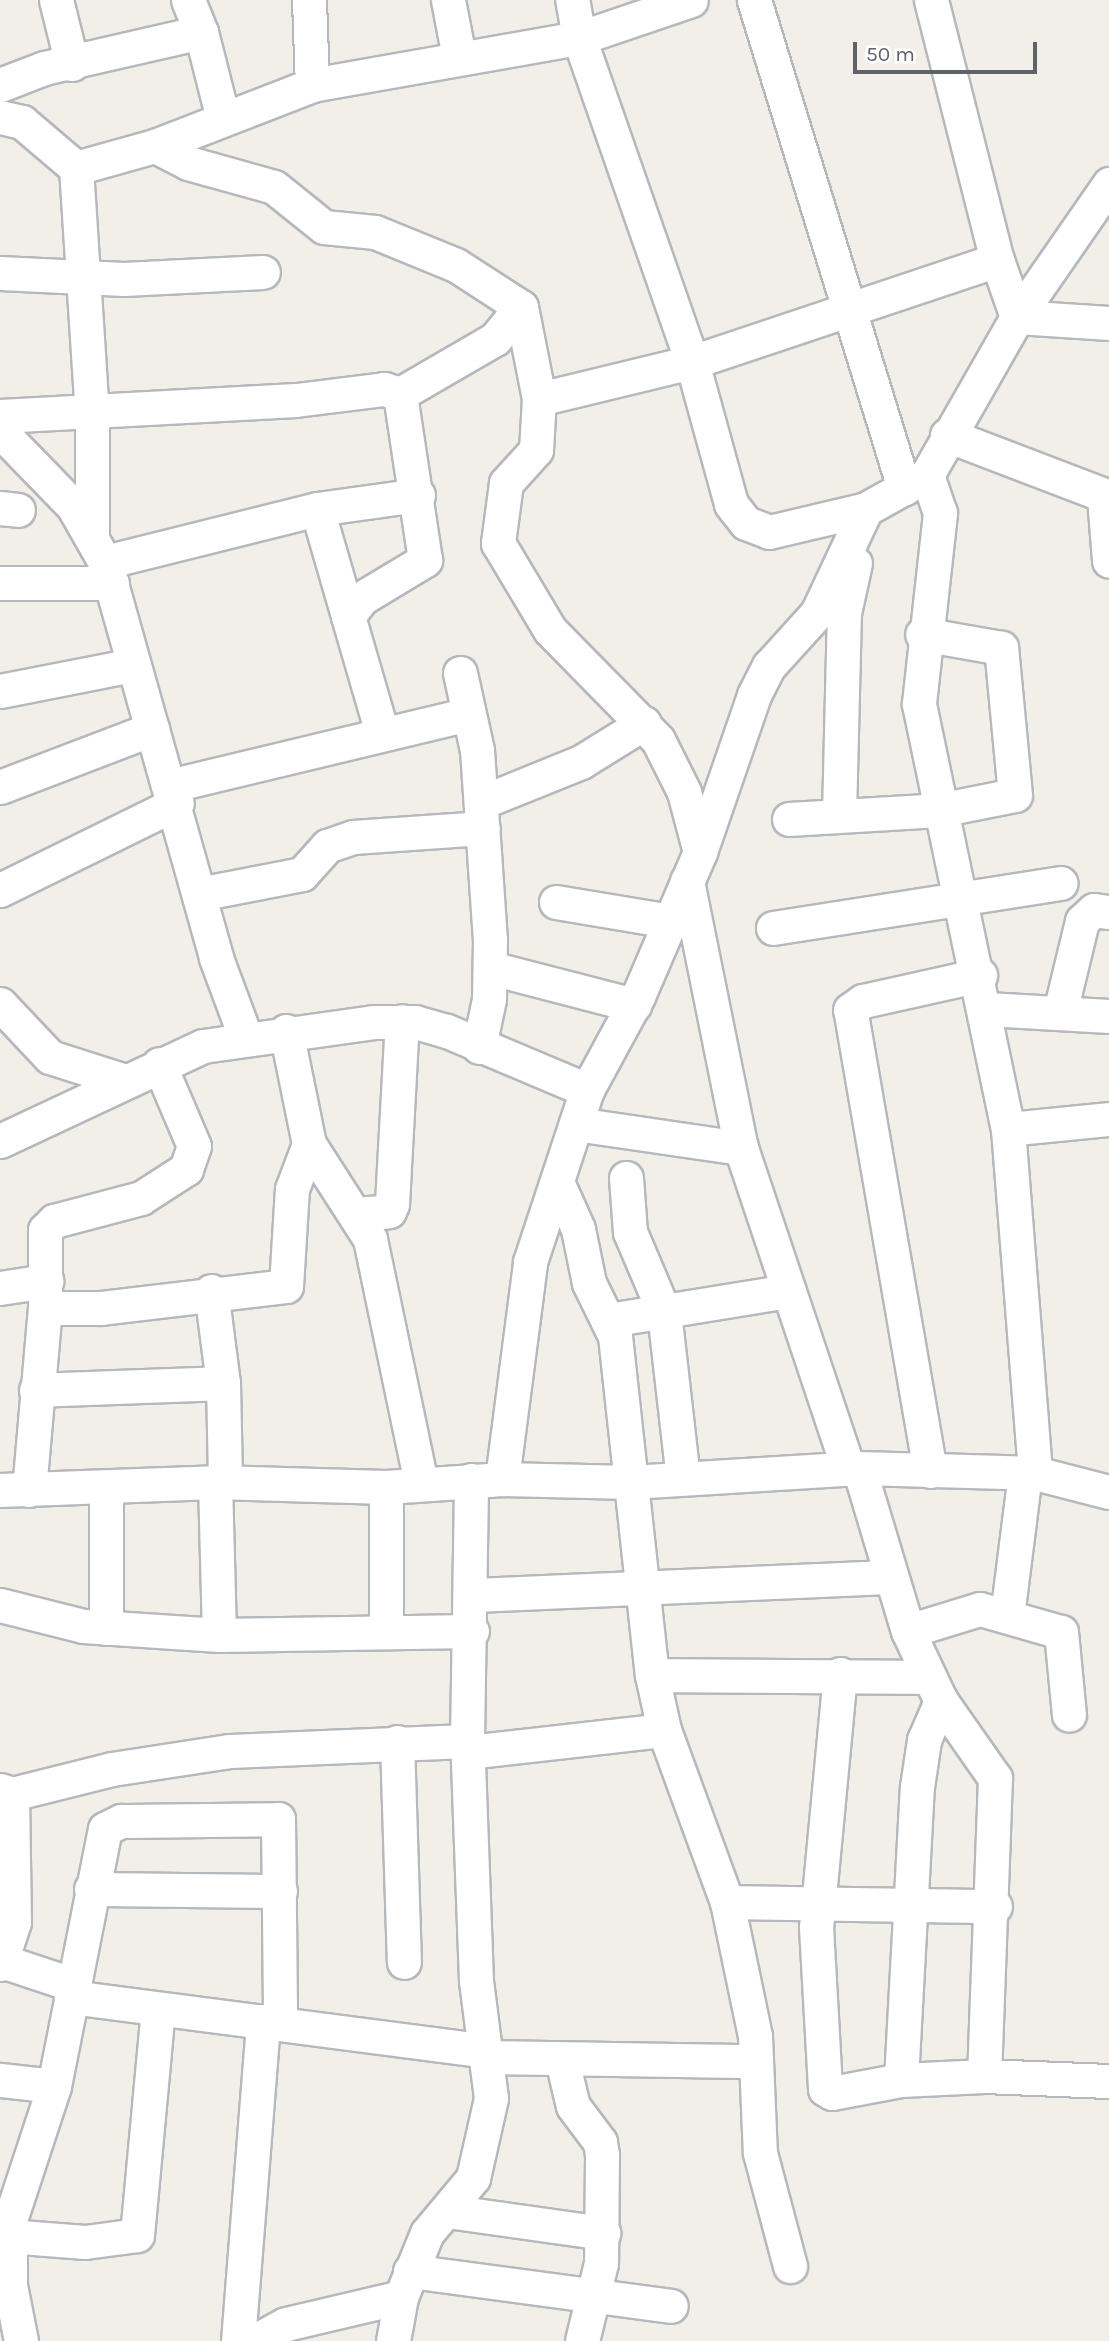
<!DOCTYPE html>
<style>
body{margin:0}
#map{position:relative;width:1109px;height:2341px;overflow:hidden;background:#f1efe8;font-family:Karla,sans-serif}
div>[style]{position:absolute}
.roads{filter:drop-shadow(2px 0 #b5b8bc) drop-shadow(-2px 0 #b5b8bc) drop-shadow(0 2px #b5b8bc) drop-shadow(0 -2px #b5b8bc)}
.minor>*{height:33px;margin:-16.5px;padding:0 16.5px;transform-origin:16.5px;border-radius:16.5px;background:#fff}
span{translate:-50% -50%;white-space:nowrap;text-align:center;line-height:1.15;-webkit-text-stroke:6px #fff;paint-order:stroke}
.scale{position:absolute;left:853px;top:42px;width:184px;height:32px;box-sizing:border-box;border:4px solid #5f6368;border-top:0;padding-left:9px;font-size:21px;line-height:24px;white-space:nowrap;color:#5f6368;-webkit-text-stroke:5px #fff;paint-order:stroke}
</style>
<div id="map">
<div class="roads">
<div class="minor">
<i style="left:56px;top:0;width:66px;rotate:76deg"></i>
<i style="left:188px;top:0;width:35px;rotate:68deg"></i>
<i style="left:309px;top:0;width:85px;rotate:88deg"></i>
<i style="left:448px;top:0;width:58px;rotate:79.1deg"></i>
<i style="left:754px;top:0;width:511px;rotate:72.91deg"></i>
<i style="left:931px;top:0;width:268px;rotate:75.8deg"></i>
<i style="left:997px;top:260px;width:322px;rotate:161.5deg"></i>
<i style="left:692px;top:362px;width:147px;rotate:74.6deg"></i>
<i style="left:731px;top:504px;width:24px;rotate:52deg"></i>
<i style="left:746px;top:523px;width:25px;rotate:21deg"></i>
<i style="left:769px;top:532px;width:100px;rotate:-13.3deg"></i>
<i style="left:866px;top:509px;width:70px;rotate:-29.1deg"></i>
<i style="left:927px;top:475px;width:182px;rotate:-60.3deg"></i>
<i style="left:1017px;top:317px;width:162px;rotate:-55.3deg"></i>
<i style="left:0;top:85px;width:47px;rotate:-21.1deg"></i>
<i style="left:44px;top:68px;width:161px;rotate:-12.9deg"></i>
<i style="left:201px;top:32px;width:86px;rotate:75.8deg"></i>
<i style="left:0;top:117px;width:23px;rotate:13deg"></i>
<i style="left:22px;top:122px;width:71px;rotate:40.4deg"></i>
<i style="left:76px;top:168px;width:82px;rotate:-15.6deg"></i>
<i style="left:155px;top:146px;width:168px;rotate:-21.2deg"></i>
<i style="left:312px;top:85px;width:271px;rotate:-10deg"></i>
<i style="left:579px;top:38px;width:118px;rotate:-18.7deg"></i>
<i style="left:155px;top:146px;width:37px;rotate:27deg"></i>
<i style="left:188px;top:163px;width:89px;rotate:15.6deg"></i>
<i style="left:274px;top:187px;width:64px;rotate:38.7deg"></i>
<i style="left:324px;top:227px;width:51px;rotate:5.6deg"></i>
<i style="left:375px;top:232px;width:87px;rotate:22.2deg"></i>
<i style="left:456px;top:265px;width:77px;rotate:32.9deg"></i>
<i style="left:521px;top:307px;width:94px;rotate:78.9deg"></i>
<i style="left:539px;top:399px;width:51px;rotate:93.4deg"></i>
<i style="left:536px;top:450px;width:45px;rotate:132.3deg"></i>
<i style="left:506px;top:483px;width:61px;rotate:97.6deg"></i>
<i style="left:498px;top:543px;width:101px;rotate:59.1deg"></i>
<i style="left:550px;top:630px;width:154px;rotate:45.5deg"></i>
<i style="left:658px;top:740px;width:58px;rotate:63.4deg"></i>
<i style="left:684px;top:792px;width:62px;rotate:75.1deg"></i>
<i style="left:76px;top:168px;width:246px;rotate:86.3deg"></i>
<i style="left:92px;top:413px;width:123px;rotate:90deg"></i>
<i style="left:997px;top:260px;width:60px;rotate:70.7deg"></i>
<i style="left:1017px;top:317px;width:92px;rotate:3.7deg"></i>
<i style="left:0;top:273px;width:124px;rotate:2.8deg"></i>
<i style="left:124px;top:279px;width:139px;rotate:-2.9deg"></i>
<i style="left:539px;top:399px;width:157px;rotate:-13.6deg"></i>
<i style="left:692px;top:362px;width:343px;rotate:-109.2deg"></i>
<i style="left:579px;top:38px;width:39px;rotate:-100deg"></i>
<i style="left:0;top:416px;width:296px;rotate:-3.1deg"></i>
<i style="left:296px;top:400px;width:89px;rotate:-7.1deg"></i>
<i style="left:384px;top:389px;width:17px;rotate:17deg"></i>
<i style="left:400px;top:394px;width:110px;rotate:-30.1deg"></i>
<i style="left:495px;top:339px;width:41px;rotate:-50.9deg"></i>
<i style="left:0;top:431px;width:105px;rotate:45.8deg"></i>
<i style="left:73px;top:506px;width:64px;rotate:60.3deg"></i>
<i style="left:105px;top:562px;width:411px;rotate:74.3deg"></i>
<i style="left:216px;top:958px;width:83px;rotate:69.6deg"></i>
<i style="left:947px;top:435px;width:173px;rotate:20.9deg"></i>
<i style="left:927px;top:475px;width:40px;rotate:71.1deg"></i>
<i style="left:940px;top:513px;width:192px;rotate:96.3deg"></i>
<i style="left:919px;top:704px;width:434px;rotate:78.2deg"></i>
<i style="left:1008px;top:1129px;width:345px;rotate:85.5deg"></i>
<i style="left:1104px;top:497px;width:64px;rotate:85.5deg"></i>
<i style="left:0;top:508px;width:18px;rotate:6deg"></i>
<i style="left:317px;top:509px;width:111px;rotate:73.8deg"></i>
<i style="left:105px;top:562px;width:219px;rotate:-14deg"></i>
<i style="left:317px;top:509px;width:102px;rotate:-7.9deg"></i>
<i style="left:0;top:583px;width:112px"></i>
<i style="left:460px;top:673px;width:79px;rotate:77.6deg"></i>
<i style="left:477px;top:750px;width:190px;rotate:86.1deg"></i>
<i style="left:490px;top:940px;width:59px;rotate:91deg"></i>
<i style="left:489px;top:999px;width:49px;rotate:101.8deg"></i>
<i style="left:0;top:691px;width:136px;rotate:-11.1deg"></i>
<i style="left:382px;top:733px;width:122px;rotate:-106.2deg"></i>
<i style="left:348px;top:616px;width:23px;rotate:-52deg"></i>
<i style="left:362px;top:598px;width:74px;rotate:-31.1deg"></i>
<i style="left:425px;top:560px;width:168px;rotate:-98.6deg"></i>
<i style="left:173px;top:785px;width:303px;rotate:-13.5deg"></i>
<i style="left:0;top:787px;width:163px;rotate:-20.9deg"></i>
<i style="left:482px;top:802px;width:107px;rotate:-22deg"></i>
<i style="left:581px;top:762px;width:74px;rotate:-31.8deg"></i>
<i style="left:839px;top:815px;width:202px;rotate:-88.6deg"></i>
<i style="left:844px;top:613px;width:51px;rotate:-77.6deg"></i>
<i style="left:789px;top:819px;width:150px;rotate:-3.4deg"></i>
<i style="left:939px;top:810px;width:77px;rotate:-11.2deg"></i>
<i style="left:1015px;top:795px;width:148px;rotate:-95.4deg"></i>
<i style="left:1001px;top:648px;width:80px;rotate:-170deg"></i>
<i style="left:687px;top:881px;width:272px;rotate:78.6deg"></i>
<i style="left:741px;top:1148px;width:337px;rotate:71.5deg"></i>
<i style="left:0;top:890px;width:197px;rotate:-26.2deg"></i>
<i style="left:199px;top:894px;width:105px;rotate:-11deg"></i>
<i style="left:302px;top:874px;width:38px;rotate:-48deg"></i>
<i style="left:327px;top:846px;width:28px;rotate:-19deg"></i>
<i style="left:353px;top:837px;width:130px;rotate:-4deg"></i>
<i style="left:556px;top:902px;width:116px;rotate:9.5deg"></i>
<i style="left:773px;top:928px;width:291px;rotate:-8.9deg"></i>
<i style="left:491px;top:968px;width:148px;rotate:14.5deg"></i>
<i style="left:0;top:1004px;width:73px;rotate:46.7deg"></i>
<i style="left:50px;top:1057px;width:79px;rotate:17.7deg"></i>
<i style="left:987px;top:1009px;width:122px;rotate:3.3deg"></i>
<i style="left:1060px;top:1012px;width:94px;rotate:-76.4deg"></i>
<i style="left:1082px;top:921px;width:16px;rotate:-43deg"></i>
<i style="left:1094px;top:910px;width:15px;rotate:8deg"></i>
<i style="left:286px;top:1031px;width:115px;rotate:78.5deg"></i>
<i style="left:309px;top:1144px;width:113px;rotate:57.3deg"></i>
<i style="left:370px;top:1239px;width:249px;rotate:78.2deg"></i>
<i style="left:576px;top:1124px;width:167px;rotate:8.3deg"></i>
<i style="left:1008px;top:1129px;width:101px;rotate:-5.7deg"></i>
<i style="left:0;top:1141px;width:224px;rotate:-25.1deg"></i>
<i style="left:203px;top:1046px;width:172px;rotate:-8deg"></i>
<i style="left:373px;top:1022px;width:42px"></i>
<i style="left:415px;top:1022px;width:33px;rotate:16deg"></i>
<i style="left:447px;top:1031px;width:152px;rotate:22.9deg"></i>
<i style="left:626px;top:1178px;width:54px;rotate:85.8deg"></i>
<i style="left:630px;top:1232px;width:87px;rotate:67deg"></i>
<i style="left:664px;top:1312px;width:167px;rotate:83.5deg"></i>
<i style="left:558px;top:1184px;width:49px;rotate:66deg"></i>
<i style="left:578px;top:1229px;width:55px;rotate:78.5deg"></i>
<i style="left:589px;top:1283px;width:59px;rotate:63.9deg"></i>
<i style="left:615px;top:1336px;width:341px;rotate:83.8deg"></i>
<i style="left:652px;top:1675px;width:56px;rotate:77.7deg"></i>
<i style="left:664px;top:1730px;width:183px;rotate:69.9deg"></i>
<i style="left:727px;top:1902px;width:137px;rotate:78.2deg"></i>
<i style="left:755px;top:2036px;width:117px;rotate:87.6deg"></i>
<i style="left:760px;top:2153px;width:117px;rotate:75.1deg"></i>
<i style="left:357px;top:1214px;width:32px;rotate:-5deg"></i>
<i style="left:389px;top:1211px;width:8px;rotate:-67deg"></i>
<i style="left:392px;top:1204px;width:183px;rotate:-86.9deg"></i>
<i style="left:0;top:1288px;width:47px;rotate:-8.7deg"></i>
<i style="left:211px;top:1291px;width:93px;rotate:82.6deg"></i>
<i style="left:223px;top:1383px;width:99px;rotate:88.8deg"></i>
<i style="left:45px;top:1308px;width:56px"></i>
<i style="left:101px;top:1308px;width:186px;rotate:-6.8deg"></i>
<i style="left:286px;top:1286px;width:97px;rotate:-86.5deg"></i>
<i style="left:292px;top:1189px;width:48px;rotate:-69.3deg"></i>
<i style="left:609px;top:1320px;width:182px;rotate:-9.2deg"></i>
<i style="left:36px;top:1390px;width:187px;rotate:-2.1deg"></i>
<i style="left:859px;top:1468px;width:170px;rotate:73.3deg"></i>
<i style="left:908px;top:1631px;width:77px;rotate:64.8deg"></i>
<i style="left:941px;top:1701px;width:94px;rotate:55deg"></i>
<i style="left:995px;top:1778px;width:298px;rotate:92.1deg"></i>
<i style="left:984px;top:2076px;width:125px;rotate:2.3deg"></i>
<i style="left:930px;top:1471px;width:468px;rotate:-99.8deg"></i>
<i style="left:850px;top:1010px;width:16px;rotate:-35deg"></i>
<i style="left:863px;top:1001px;width:120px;rotate:-12.5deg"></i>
<i style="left:502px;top:1479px;width:219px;rotate:-82.6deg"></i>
<i style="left:530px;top:1262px;width:181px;rotate:-71.7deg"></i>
<i style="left:587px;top:1090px;width:107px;rotate:-61.5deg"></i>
<i style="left:638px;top:996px;width:157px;rotate:-66.7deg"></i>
<i style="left:700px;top:852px;width:166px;rotate:-71deg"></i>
<i style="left:754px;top:695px;width:33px;rotate:-63deg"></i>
<i style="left:769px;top:666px;width:72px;rotate:-47.8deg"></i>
<i style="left:817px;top:613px;width:115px;rotate:-64.8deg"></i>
<i style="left:215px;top:1482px;width:153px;rotate:88.5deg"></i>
<i style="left:0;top:1490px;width:215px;rotate:-2.1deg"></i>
<i style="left:215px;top:1482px;width:171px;rotate:1.7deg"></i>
<i style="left:386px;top:1487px;width:116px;rotate:-3.9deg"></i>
<i style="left:502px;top:1479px;width:129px;rotate:1.3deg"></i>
<i style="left:631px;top:1482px;width:228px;rotate:-3.5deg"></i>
<i style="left:859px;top:1468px;width:176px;rotate:1.6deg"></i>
<i style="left:1035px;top:1473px;width:76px;rotate:14.4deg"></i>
<i style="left:29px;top:1490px;width:183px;rotate:-85deg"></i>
<i style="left:45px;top:1308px;width:78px;rotate:-90deg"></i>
<i style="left:45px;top:1230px;width:13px;rotate:-45deg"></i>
<i style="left:54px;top:1221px;width:90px;rotate:-14.8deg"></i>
<i style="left:141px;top:1198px;width:54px;rotate:-32.8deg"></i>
<i style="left:186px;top:1169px;width:24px;rotate:-71deg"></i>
<i style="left:194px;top:1146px;width:89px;rotate:-113.1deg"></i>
<i style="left:474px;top:1595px;width:415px;rotate:-2.5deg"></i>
<i style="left:0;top:1605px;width:86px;rotate:14.2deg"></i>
<i style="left:83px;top:1626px;width:136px;rotate:3.8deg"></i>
<i style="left:219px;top:1635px;width:253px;rotate:-0.9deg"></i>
<i style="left:1007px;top:1616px;width:143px;rotate:-82.8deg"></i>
<i style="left:106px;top:1628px;width:138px;rotate:-90deg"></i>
<i style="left:386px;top:1629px;width:142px;rotate:-90deg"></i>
<i style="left:908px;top:1631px;width:75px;rotate:-17deg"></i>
<i style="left:980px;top:1609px;width:84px;rotate:15.9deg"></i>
<i style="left:1061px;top:1632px;width:83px;rotate:84.5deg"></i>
<i style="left:840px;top:1674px;width:254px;rotate:95.4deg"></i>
<i style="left:816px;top:1927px;width:162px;rotate:86.8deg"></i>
<i style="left:825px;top:2089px;width:8px;rotate:30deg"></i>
<i style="left:832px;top:2093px;width:70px;rotate:-10.7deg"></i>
<i style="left:901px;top:2080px;width:83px;rotate:-2.8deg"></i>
<i style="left:652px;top:1675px;width:276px;rotate:0.4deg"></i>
<i style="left:397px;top:1742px;width:220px;rotate:88.2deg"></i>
<i style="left:468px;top:1752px;width:197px;rotate:-6.4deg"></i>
<i style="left:0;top:1790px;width:13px;rotate:18deg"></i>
<i style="left:12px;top:1794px;width:103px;rotate:-14deg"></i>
<i style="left:112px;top:1769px;width:118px;rotate:-8.7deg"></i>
<i style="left:229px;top:1751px;width:238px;rotate:-2.4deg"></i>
<i style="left:91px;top:1889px;width:189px;rotate:0.6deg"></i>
<i style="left:727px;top:1902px;width:268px;rotate:0.9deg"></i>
<i style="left:2px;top:1961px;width:76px;rotate:18.4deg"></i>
<i style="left:0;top:1964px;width:44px;rotate:-71.6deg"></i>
<i style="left:14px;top:1922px;width:128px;rotate:-90.9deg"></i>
<i style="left:71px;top:1997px;width:418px;rotate:7.4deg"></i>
<i style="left:487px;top:2057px;width:268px;rotate:0.9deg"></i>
<i style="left:562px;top:2060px;width:47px;rotate:76.6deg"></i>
<i style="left:573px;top:2106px;width:45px;rotate:53.1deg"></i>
<i style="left:600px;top:2142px;width:13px;rotate:81deg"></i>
<i style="left:602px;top:2155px;width:108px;rotate:90.5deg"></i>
<i style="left:601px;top:2263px;width:80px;rotate:103.7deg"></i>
<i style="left:0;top:2080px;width:54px;rotate:6.3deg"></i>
<i style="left:901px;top:2080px;width:293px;rotate:-86.9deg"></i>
<i style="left:917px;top:1787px;width:48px;rotate:-81.5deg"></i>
<i style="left:924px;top:1740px;width:43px;rotate:-66.4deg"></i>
<i style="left:447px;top:2211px;width:158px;rotate:8deg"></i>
<i style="left:8px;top:2236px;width:77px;rotate:4.5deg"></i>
<i style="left:85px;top:2242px;width:52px;rotate:-7.7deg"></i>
<i style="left:137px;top:2235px;width:227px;rotate:-84.7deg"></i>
<i style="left:410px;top:2271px;width:263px;rotate:7.6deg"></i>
<i style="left:21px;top:2341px;width:57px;rotate:-101.1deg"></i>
<i style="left:10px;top:2285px;width:65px;rotate:-90deg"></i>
<i style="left:10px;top:2220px;width:141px;rotate:-71.8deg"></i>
<i style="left:54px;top:2086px;width:262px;rotate:-78.8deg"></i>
<i style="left:105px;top:1829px;width:18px;rotate:-27deg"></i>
<i style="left:121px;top:1821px;width:157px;rotate:-0.7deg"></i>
<i style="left:278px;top:1819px;width:204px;rotate:89.4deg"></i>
<i style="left:238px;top:2341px;width:321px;rotate:-85.5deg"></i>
<i style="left:255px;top:2341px;width:35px;rotate:-29deg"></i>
<i style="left:286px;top:2324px;width:118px;rotate:-13.2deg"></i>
<i style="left:393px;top:2341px;width:45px;rotate:-79.7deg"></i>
<i style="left:401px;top:2297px;width:69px;rotate:-67.9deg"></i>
<i style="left:427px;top:2233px;width:72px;rotate:-50.1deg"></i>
<i style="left:473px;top:2178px;width:82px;rotate:-77.3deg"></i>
<i style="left:491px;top:2098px;width:118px;rotate:-97.3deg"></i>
<i style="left:476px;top:1981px;width:240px;rotate:-92.1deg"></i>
<i style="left:467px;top:1741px;width:261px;rotate:-89.1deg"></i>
</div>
</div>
<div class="scale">50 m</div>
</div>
